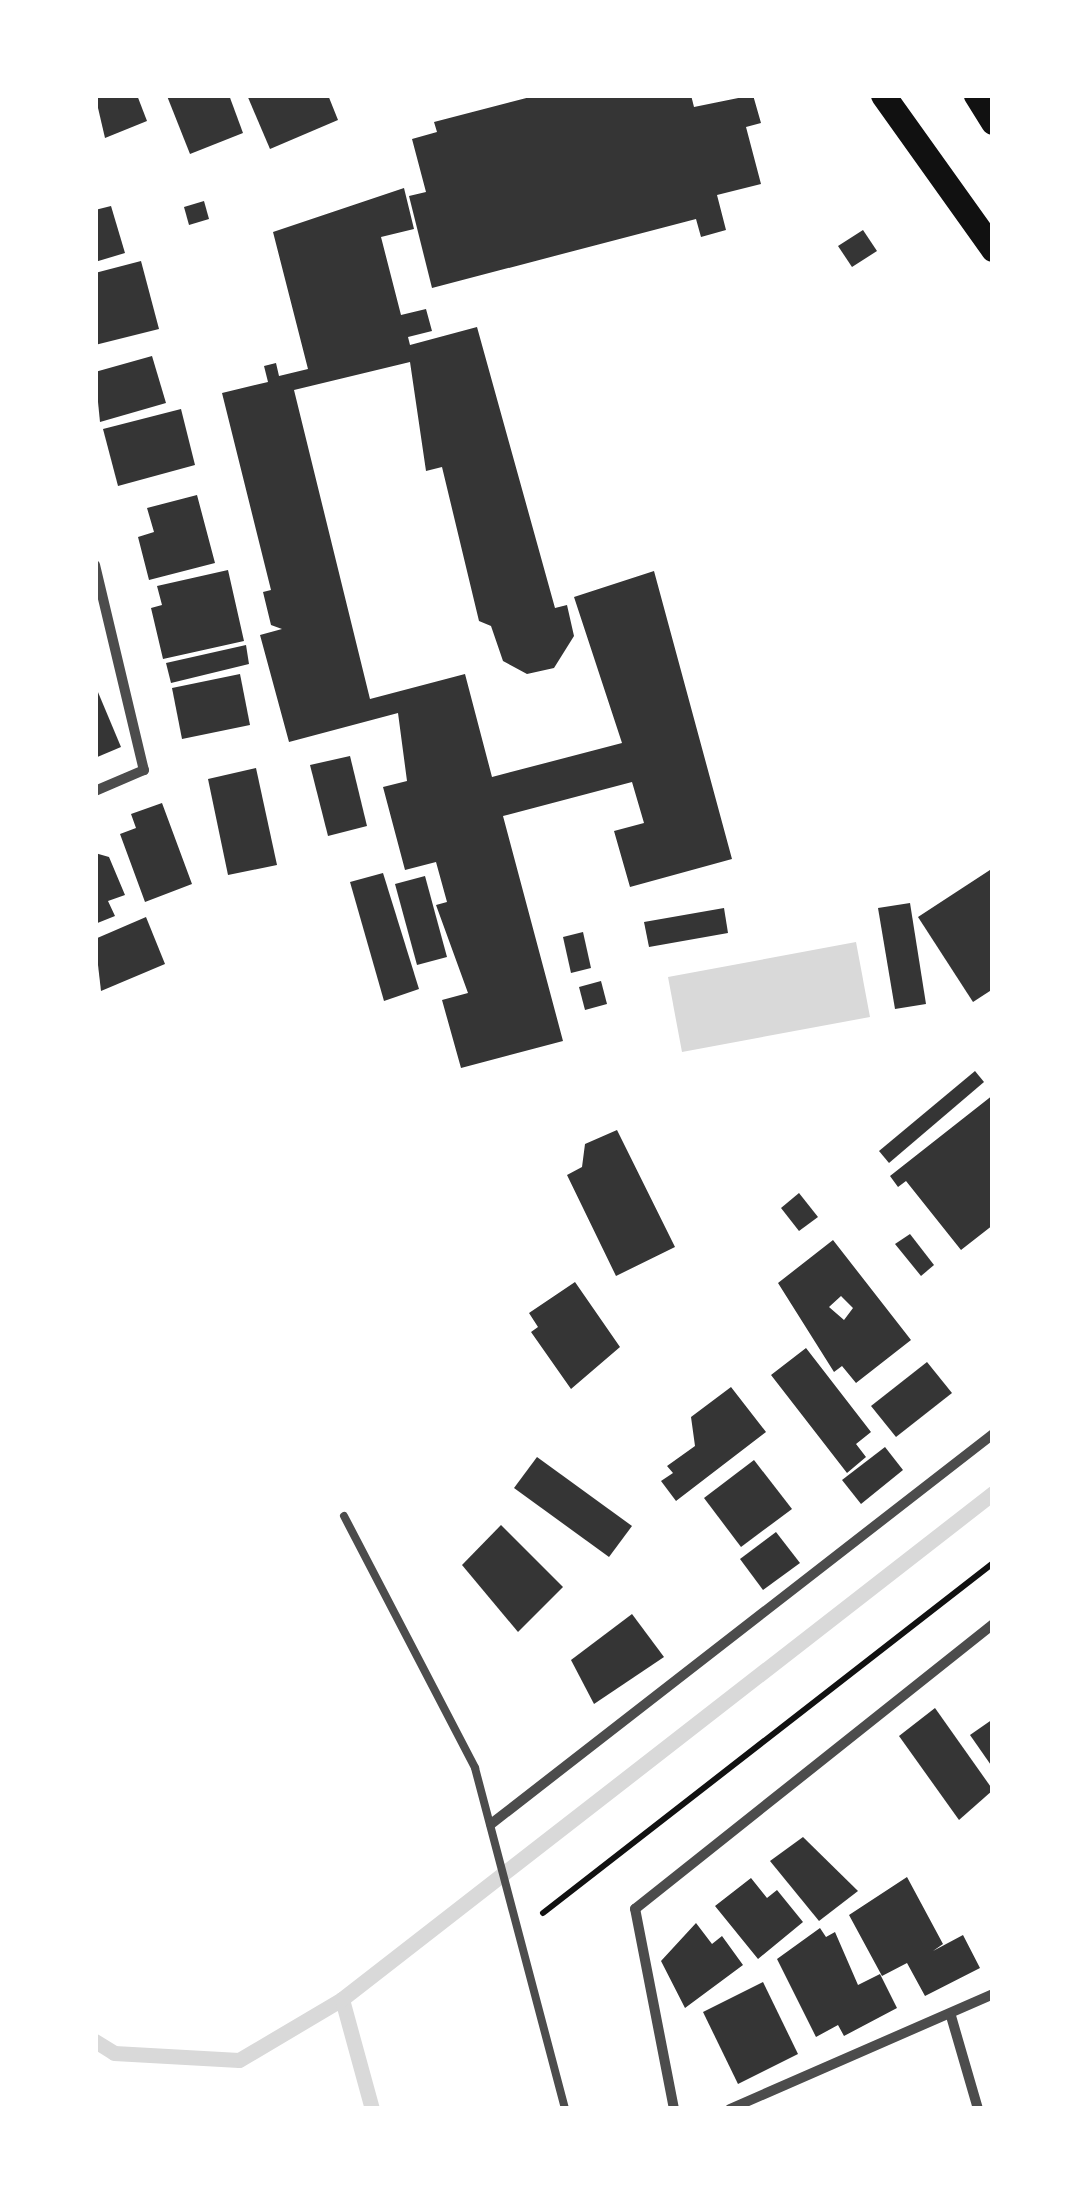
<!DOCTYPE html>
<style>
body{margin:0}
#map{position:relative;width:1088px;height:2204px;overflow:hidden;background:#fff;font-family:Karla,sans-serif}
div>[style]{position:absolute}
.water>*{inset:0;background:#d9d9d9}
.stream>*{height:15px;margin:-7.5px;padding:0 7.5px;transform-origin:7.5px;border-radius:7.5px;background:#d9d9d9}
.building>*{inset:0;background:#353535}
.path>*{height:6px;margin:-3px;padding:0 3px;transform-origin:3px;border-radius:3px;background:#111}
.service>*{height:8px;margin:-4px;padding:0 4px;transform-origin:4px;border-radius:4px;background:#4c4c4c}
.minor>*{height:10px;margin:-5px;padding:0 5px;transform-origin:5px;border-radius:5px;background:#4c4c4c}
.primary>*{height:25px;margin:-12.5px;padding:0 12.5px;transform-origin:12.5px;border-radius:12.5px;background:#111}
span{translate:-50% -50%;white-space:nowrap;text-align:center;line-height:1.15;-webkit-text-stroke:10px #fff;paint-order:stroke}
.frame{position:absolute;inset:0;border:98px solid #fff;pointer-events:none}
</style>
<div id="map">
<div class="water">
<i style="clip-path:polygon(856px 942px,870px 1017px,682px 1052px,668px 977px)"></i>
</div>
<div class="stream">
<i style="left:95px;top:2041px;width:22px;rotate:32deg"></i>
<i style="left:114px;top:2053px;width:125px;rotate:3.2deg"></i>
<i style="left:239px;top:2060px;width:120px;rotate:-30.6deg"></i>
<i style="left:372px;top:2109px;width:114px;rotate:-105.3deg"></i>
<i style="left:342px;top:1999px;width:825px;rotate:-37.86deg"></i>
</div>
<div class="building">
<i style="clip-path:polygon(95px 95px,137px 95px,147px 121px,105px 138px)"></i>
<i style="clip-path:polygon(229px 95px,243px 133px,190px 154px,167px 96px)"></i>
<i style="clip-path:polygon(247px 95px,328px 95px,338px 120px,270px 149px)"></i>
<i style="clip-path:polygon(538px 95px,691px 95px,694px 107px,753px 95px,761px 123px,746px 127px,761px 184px,717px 195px,726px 230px,701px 237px,696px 219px,432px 288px,409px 196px,426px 192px,412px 139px,437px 132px,434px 122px)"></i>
<i style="clip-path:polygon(404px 188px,414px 229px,381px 237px,401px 315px,426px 309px,432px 331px,408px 337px,410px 345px,477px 327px,555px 608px,567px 605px,574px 636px,554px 668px,527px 674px,503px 661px,491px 626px,479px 621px,442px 467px,426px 471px,410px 362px,294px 390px,370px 699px,465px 674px,492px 777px,622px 743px,574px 597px,654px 571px,732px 859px,630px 887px,614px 831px,644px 823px,632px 782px,503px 816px,563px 1041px,461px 1068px,442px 1000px,468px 993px,436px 905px,447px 902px,436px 862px,405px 870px,383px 787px,407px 781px,398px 713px,289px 742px,260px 635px,282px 629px,271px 625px,263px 592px,271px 590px,222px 393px,268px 382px,264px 366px,276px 363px,279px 376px,308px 369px,273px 232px)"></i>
<i style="clip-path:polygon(204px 201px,209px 219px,189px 225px,184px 207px)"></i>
<i style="clip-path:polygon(111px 206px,125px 253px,95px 262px,95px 210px)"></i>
<i style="clip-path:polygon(863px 230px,877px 251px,852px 267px,838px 246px)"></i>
<i style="clip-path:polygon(141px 261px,159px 329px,95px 345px,95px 273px)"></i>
<i style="clip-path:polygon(152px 356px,166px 403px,100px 422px,95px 372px)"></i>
<i style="clip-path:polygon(181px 409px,195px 465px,118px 486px,103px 429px)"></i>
<i style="clip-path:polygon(197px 495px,215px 563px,149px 580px,138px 537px,154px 532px,147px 508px)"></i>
<i style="clip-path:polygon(228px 570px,244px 641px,163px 659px,151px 608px,162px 605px,157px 586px)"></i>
<i style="clip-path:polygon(246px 645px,249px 664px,171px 683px,166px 663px)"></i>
<i style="clip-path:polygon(240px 674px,250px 725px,182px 739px,172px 688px)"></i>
<i style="clip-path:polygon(95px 685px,121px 747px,95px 758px)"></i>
<i style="clip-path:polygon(350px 756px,367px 826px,328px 836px,310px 765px)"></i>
<i style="clip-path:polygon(256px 768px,277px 865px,228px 875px,208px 779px)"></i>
<i style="clip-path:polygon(162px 803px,192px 884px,145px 902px,120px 834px,136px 828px,131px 814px)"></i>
<i style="clip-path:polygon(95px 853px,109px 857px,125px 895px,108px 901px,115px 916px,95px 924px)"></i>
<i style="clip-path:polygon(993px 868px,993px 989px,973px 1002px,918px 917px)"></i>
<i style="clip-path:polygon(383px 873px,419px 989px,384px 1001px,350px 882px)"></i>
<i style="clip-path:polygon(425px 876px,447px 957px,417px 965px,395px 884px)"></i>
<i style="clip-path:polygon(910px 903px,926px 1004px,895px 1009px,878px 908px)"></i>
<i style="clip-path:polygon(724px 908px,728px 933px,649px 947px,644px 922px)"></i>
<i style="clip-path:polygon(146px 917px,165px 964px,101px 991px,95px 939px)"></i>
<i style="clip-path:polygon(583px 932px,591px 968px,571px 973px,563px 937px)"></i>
<i style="clip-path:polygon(601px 981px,607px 1004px,585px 1010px,579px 987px)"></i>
<i style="clip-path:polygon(975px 1071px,984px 1082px,889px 1163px,879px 1151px)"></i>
<i style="clip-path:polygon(993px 1095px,993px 1225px,961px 1250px,906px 1181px,898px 1187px,890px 1176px)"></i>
<i style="clip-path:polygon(617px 1130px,675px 1247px,616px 1276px,567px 1175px,582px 1167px,585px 1144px)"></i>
<i style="clip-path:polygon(799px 1193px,818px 1217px,799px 1231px,781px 1208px)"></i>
<i style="clip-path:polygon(910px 1234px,934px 1265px,921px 1276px,895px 1244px)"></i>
<i style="clip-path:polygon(evenodd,833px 1240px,911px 1340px,856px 1383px,842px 1366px,834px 1372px,778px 1283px,833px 1240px,841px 1296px,853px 1308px,844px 1320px,829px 1307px,841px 1296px)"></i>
<i style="clip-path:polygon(575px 1282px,620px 1347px,571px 1389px,531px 1332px,538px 1327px,529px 1313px)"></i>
<i style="clip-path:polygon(806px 1348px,871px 1432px,856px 1444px,866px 1457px,847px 1473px,771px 1375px)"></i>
<i style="clip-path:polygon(927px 1362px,952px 1393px,896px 1437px,871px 1406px)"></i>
<i style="clip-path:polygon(731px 1387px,766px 1432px,676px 1501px,661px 1481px,673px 1473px,667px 1466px,695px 1446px,691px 1417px)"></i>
<i style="clip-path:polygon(885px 1447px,903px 1470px,861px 1504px,842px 1480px)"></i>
<i style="clip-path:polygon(537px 1457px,632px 1526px,609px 1557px,514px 1488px)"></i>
<i style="clip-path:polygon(754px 1460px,792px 1509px,741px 1547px,704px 1498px)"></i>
<i style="clip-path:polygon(501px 1525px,563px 1587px,518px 1632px,462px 1565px)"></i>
<i style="clip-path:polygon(776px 1532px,800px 1563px,763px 1590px,740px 1559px)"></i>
<i style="clip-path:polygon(632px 1614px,664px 1657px,594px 1704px,571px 1660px)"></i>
<i style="clip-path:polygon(935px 1708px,993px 1790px,959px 1820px,899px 1736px)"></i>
<i style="clip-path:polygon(993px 1719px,993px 1768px,970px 1735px)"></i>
<i style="clip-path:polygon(803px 1837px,858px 1891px,819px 1921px,770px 1861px)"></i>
<i style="clip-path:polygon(907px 1877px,943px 1944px,933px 1951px,963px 1935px,980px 1968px,925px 1996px,907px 1963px,882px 1976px,849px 1915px)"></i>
<i style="clip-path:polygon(751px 1878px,767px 1898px,777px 1890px,803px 1922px,758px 1959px,715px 1906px)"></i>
<i style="clip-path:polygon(696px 1923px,712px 1944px,722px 1936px,743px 1965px,685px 2008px,661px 1961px)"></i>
<i style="clip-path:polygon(820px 1928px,826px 1937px,835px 1932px,858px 1985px,880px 1974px,897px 2008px,844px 2036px,838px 2025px,816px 2037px,777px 1959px)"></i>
<i style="clip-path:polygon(763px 1982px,798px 2054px,738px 2084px,703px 2012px)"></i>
</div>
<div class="path">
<i style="left:794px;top:95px;width:14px"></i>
<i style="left:543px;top:1913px;width:570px;rotate:-37.87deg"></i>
</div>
<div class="service">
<i style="left:344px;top:1516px;width:284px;rotate:62.5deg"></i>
<i style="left:475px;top:1768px;width:353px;rotate:75.2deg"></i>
</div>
<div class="minor">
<i style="left:95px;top:565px;width:211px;rotate:76.6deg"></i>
<i style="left:144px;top:770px;width:53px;rotate:156.8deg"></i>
<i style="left:491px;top:1824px;width:636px;rotate:-37.84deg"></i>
<i style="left:951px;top:2016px;width:97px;rotate:73.8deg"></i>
<i style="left:674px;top:2109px;width:204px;rotate:-101deg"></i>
<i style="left:635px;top:1909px;width:458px;rotate:-38.5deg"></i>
<i style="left:730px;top:2109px;width:287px;rotate:-23.6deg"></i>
</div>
<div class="primary">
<i style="left:883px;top:95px;width:189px;rotate:54.5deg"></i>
<i style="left:976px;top:95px;width:32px;rotate:58deg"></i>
</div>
<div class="frame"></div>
</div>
